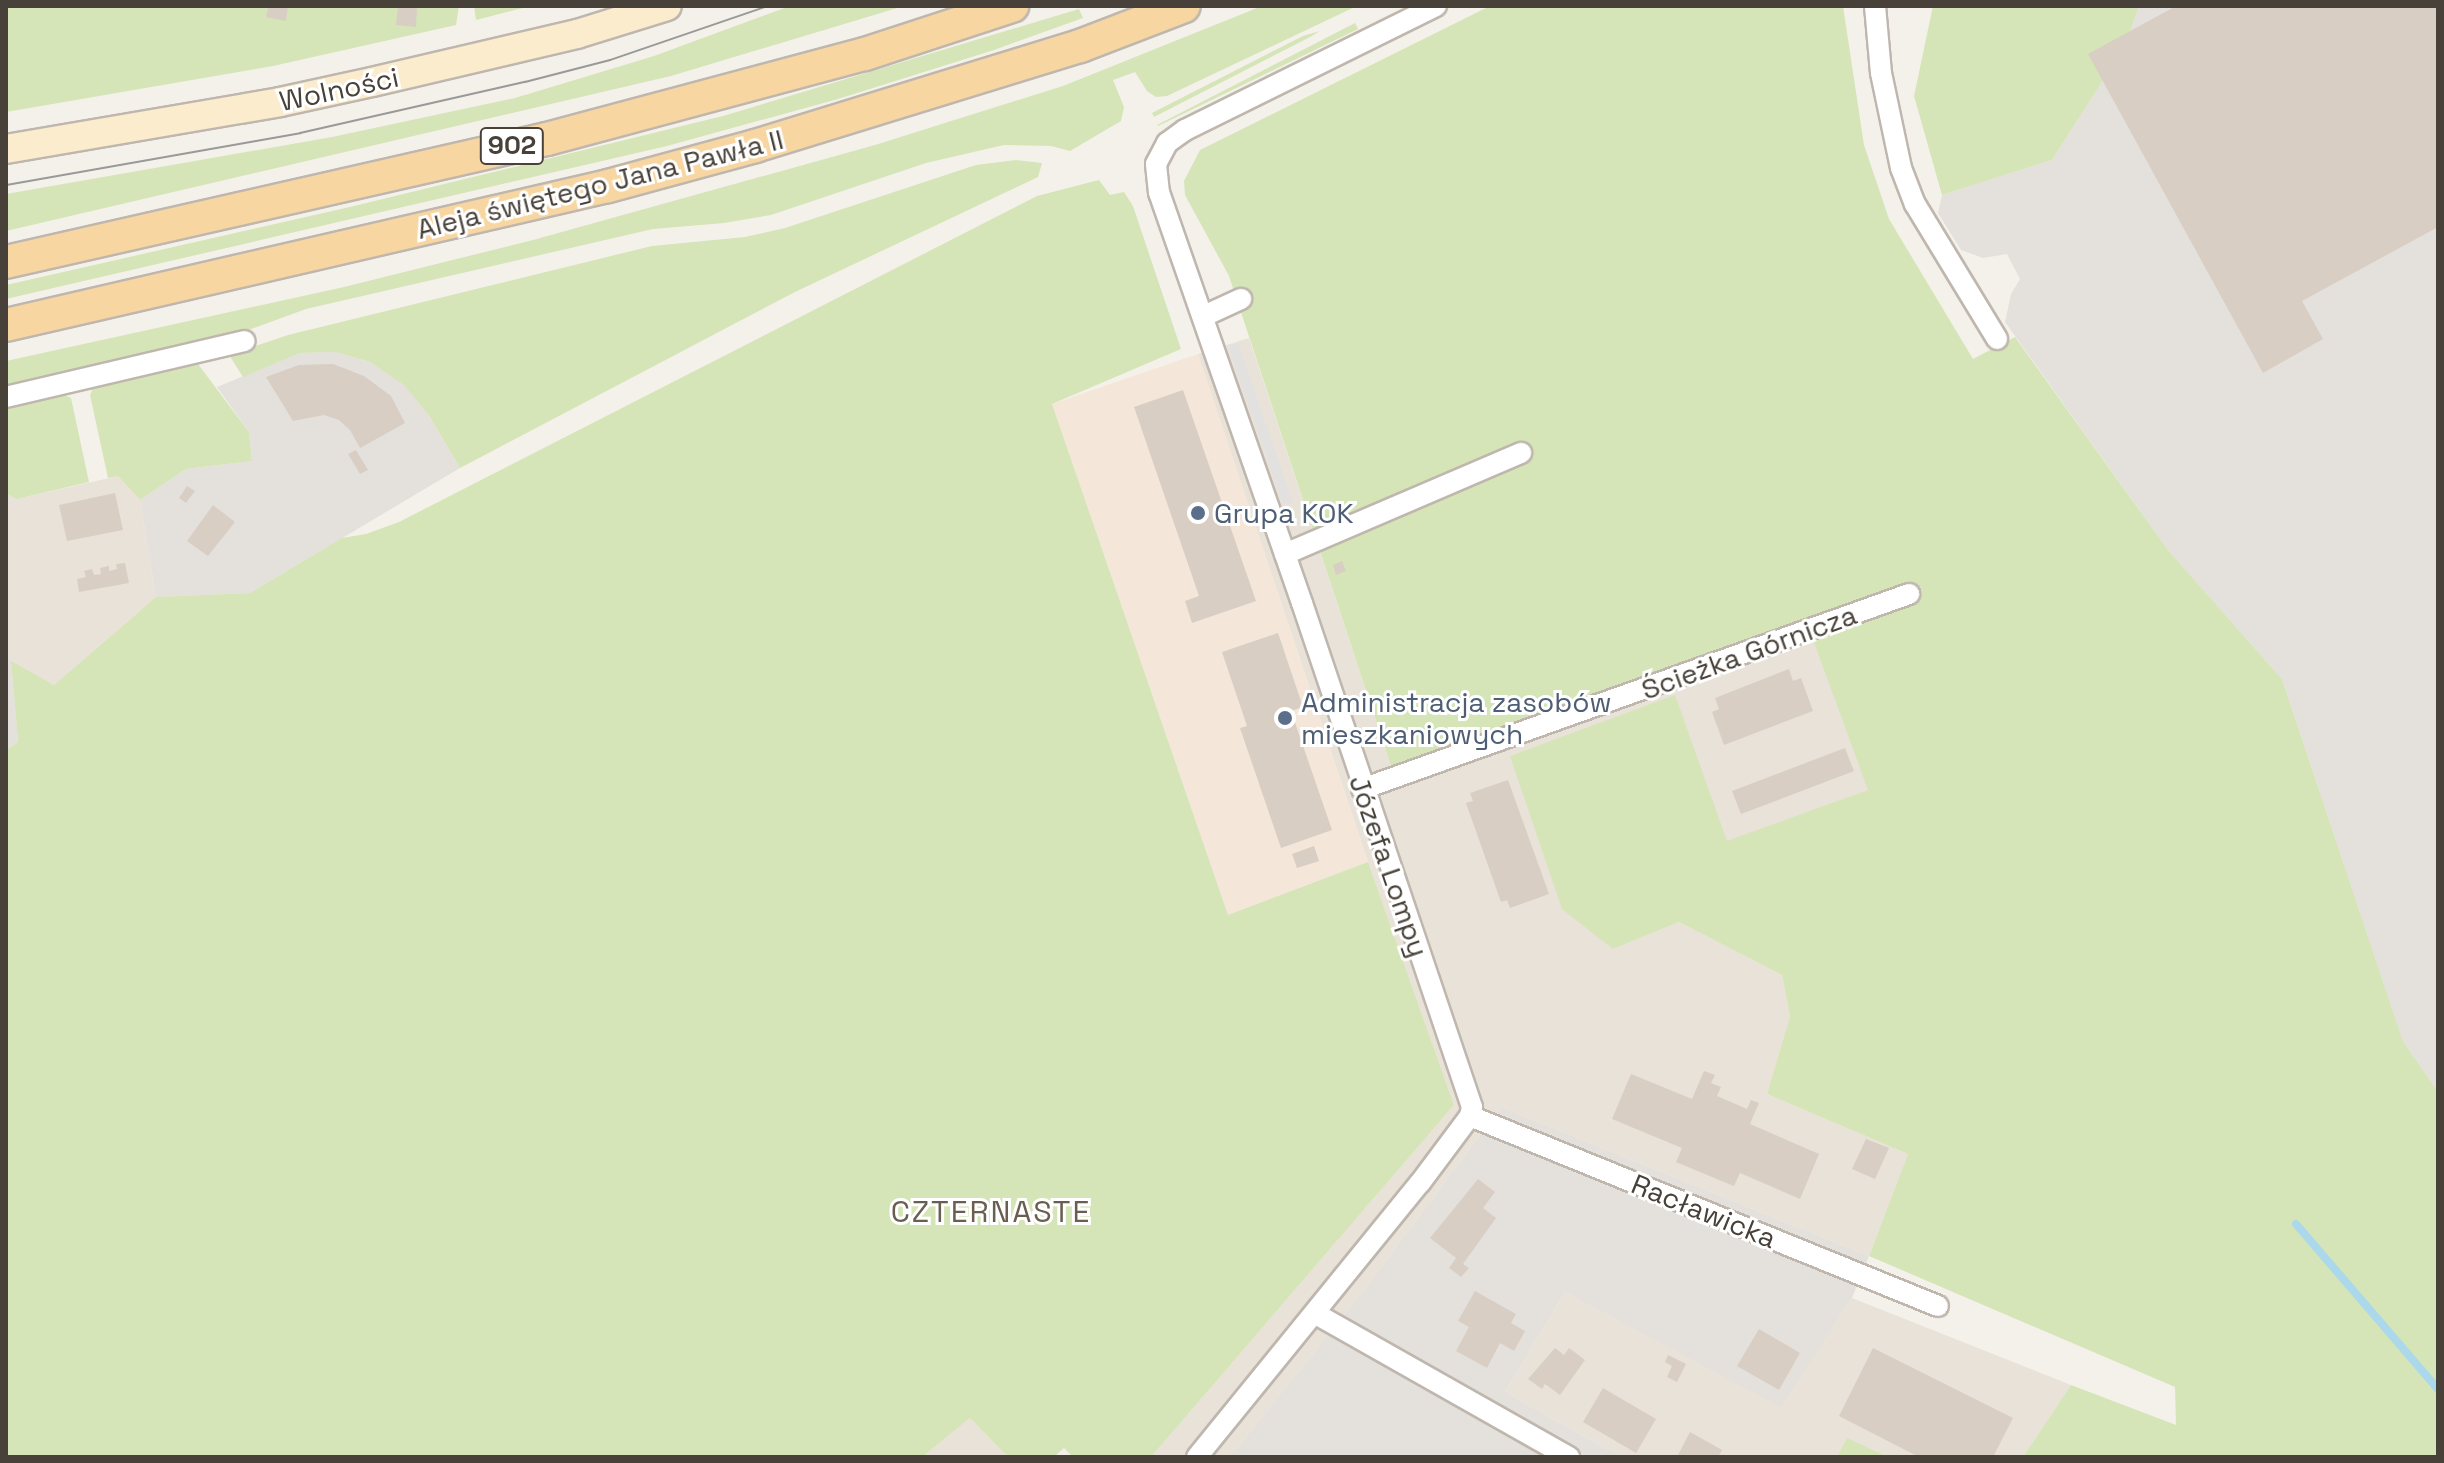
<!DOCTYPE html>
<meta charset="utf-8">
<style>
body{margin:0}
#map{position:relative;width:2444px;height:1463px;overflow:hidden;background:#f4f1eb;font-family:"Space Grotesk",sans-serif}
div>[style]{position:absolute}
.residential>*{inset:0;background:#e8e2d9}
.commercial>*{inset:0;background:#f4e6d8}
.industrial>*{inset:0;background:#e4e0dc}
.green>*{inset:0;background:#d5e5b7}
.parking>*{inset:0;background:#e3e1df}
.stream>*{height:8px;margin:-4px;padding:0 4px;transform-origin:4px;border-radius:4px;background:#acd8ec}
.building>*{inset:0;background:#d8cec4}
.roads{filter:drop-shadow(2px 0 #bfb7ae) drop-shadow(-2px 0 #bfb7ae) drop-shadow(0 2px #bfb7ae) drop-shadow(0 -2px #bfb7ae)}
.street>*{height:20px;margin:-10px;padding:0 10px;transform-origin:10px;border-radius:10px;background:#fff}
.secondary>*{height:28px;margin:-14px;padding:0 14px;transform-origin:14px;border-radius:14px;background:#fbecce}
.primary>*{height:32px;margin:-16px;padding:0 16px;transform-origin:16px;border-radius:16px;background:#f7d6a1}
.tram>*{height:2px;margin:-1px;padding:0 1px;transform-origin:1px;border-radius:1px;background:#999}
.dots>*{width:22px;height:22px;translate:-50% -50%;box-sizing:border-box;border:4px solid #fff;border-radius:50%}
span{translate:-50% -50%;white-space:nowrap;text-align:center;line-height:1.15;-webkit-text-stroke:6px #fff;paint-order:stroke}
.shield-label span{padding:2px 6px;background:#fff;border:2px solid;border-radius:6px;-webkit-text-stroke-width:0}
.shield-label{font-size:26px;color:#484139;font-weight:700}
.street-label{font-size:28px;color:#484139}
.service-label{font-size:28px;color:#4e5e75}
.left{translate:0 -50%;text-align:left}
.neighbourhood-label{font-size:30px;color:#6a5e51;letter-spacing:2px}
.frame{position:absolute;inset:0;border:8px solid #484139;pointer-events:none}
</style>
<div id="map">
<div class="residential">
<i style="clip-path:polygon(1249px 338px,1392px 769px,1807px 622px,1869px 790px,1727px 842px,1674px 696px,1510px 756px,1613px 949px,1679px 922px,1782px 975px,1790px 1016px,1767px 1094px,1908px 1154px,1869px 1256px,1501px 1107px,1364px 1290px,1230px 1457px,1151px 1457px,1454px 1105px,1368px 862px,1198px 354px)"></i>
<i style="clip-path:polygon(118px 476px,140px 500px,156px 597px,54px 685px,6px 662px,6px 494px,17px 499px)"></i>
<i style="clip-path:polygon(1565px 1292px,1781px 1406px,1852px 1298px,2071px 1385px,2023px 1457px,1888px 1457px,1848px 1439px,1837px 1457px,1621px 1457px,1505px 1392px)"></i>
<i style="clip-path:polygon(970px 1418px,1008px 1457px,922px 1457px)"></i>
</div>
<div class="commercial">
<i style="clip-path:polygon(1198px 354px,1368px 862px,1228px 915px,1052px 404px)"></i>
</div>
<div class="industrial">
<i style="clip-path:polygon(2139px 6px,2438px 6px,2438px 1092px,2403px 1041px,2282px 679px,2168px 550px,2005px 322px,2011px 294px,2020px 279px,2007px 254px,1983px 258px,1961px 250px,1938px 213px,1942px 195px,2052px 160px,2125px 46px)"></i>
<i style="clip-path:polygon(335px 352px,370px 362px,404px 384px,430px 417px,460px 468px,250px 593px,156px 597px,140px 500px,186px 469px,252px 461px,249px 432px,217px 387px,300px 353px)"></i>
<i style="clip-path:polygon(11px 661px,18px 742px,6px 750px,6px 662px)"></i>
<i style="clip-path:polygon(1501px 1107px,1869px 1256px,1852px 1298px,1781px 1407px,1565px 1292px,1505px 1392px,1621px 1457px,1230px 1457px,1364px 1290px)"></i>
</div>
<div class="green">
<i style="clip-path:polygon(6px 6px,459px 6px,456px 25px,273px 66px,6px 112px)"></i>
<i style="clip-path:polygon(474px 6px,531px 6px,476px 20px)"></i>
<i style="clip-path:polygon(790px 6px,904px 6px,671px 76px,6px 231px,6px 194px,332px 137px,515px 98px,654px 56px)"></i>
<i style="clip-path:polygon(1262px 6px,1357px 6px,1167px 96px,1156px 97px,1147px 91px,1135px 72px,1113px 80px,1124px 107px,1121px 121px,1070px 151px,1051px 146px,1004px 145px,926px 163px,771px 215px,724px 223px,653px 229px,306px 309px,243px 332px,6px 387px,6px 361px,344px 287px,533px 240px,875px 145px,1063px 86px)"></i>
<i style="clip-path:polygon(1490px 6px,1843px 6px,1864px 145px,1889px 219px,1973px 359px,2015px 337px,2168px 550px,2282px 679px,2403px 1041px,2438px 1092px,2438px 1457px,2023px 1457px,2071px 1385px,2176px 1425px,2175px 1387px,1869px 1256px,1908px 1154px,1767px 1094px,1790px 1016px,1782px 975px,1679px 922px,1613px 949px,1562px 909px,1510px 756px,1675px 695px,1727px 841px,1868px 790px,1807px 623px,1392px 769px,1229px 276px,1185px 195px,1184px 181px,1200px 150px)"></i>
<i style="clip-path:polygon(1933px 6px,2139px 6px,2125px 46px,2052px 160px,1942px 195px,1914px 96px)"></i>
<i style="clip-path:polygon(1079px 9px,1083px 18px,994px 50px,838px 99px,667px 146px,6px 299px,6px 285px,354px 206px,723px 116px)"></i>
<i style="clip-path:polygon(1355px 23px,1358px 29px,1158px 126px,1157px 125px)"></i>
<i style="clip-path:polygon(1320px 31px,1310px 37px,1154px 117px,1152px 113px,1303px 36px)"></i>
<i style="clip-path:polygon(1016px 160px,1042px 163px,1038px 177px,795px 292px,460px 468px,430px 417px,404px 385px,370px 362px,335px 352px,300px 353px,243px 377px,229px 355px,288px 335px,652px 246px,745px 237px,785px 228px,976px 165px)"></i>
<i style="clip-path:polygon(1099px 180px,1110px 195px,1124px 192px,1133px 206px,1181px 349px,1052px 404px,1228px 915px,1368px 862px,1454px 1105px,1151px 1457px,1073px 1457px,1064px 1448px,1054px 1457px,1008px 1457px,970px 1418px,922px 1457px,6px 1457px,6px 750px,18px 742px,11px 661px,54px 685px,156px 597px,250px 593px,342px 538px,366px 534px,399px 522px,1037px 196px)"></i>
<i style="clip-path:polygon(198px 364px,249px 432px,252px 461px,186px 469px,140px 500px,118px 476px,108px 478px,90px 395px,93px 388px)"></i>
<i style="clip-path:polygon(64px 395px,71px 398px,89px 482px,17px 499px,6px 494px,6px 408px)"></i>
<i style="clip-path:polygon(1847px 1438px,1888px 1457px,1837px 1457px)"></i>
</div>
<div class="parking">
<i style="clip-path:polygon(1238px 343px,1293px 502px,1283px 505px,1228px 346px)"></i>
</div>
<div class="stream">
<i style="left:2296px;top:1224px;width:218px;rotate:49.3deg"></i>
</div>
<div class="building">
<i style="clip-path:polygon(269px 6px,288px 6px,286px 21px,266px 17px)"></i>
<i style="clip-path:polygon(398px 6px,417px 6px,416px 27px,396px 25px)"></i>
<i style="clip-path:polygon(2176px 6px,2438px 6px,2438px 227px,2302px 301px,2323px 339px,2263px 373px,2088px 54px)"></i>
<i style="clip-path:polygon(333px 364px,364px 376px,391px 396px,405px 423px,360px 448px,350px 430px,339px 420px,324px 415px,293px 421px,266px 377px,299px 365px)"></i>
<i style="clip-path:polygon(1183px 390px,1256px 601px,1192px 623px,1185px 601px,1199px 596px,1134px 407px)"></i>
<i style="clip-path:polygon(356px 450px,368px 470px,360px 474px,348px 454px)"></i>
<i style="clip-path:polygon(187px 486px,195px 491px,186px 503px,179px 498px)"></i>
<i style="clip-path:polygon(115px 493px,123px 530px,67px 541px,59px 505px)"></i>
<i style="clip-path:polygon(213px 505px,235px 522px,208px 556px,187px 541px)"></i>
<i style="clip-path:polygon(1342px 561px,1346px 571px,1336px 575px,1333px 565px)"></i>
<i style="clip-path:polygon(125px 563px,129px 583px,79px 592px,77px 579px,86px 577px,84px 571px,92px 569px,94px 575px,101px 574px,100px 568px,109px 566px,109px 571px,117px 569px,116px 564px)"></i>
<i style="clip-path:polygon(1278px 633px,1303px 707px,1291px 711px,1332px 830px,1281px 848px,1240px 728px,1247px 726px,1222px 652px)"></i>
<i style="clip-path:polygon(1789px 669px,1793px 681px,1801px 678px,1813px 711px,1724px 745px,1712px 712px,1719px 709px,1715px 698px)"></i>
<i style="clip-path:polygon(1845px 748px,1854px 771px,1741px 814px,1732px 791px)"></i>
<i style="clip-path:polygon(1508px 780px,1549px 894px,1510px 908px,1507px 900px,1501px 902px,1466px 803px,1473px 801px,1470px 793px)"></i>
<i style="clip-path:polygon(1314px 846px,1319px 861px,1297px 868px,1292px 854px)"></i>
<i style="clip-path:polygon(1704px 1071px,1715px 1075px,1711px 1083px,1721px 1087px,1717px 1096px,1747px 1109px,1751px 1100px,1759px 1103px,1750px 1124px,1819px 1154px,1800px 1199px,1740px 1173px,1734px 1186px,1724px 1182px,1676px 1162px,1682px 1148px,1612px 1119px,1631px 1074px,1692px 1099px)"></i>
<i style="clip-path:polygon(1866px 1139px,1889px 1148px,1875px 1179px,1852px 1169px)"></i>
<i style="clip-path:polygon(1478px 1179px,1495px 1192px,1483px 1208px,1496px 1218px,1463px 1264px,1469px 1268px,1461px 1277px,1449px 1268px,1456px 1258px,1430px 1238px)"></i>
<i style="clip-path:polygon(1475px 1291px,1516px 1314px,1511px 1323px,1525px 1331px,1514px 1351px,1500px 1343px,1487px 1368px,1456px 1351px,1469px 1327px,1458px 1321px)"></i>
<i style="clip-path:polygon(1759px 1329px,1800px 1353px,1779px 1390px,1737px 1366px)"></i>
<i style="clip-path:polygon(1555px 1348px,1564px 1355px,1569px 1348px,1585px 1360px,1560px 1395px,1545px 1384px,1542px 1389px,1528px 1379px)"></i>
<i style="clip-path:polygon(1873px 1348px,2013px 1418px,1993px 1457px,1919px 1457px,1839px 1416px)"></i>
<i style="clip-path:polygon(1668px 1355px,1686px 1364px,1677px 1382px,1667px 1377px,1672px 1366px,1665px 1362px)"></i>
<i style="clip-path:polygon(1603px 1388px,1656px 1419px,1636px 1453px,1583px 1422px)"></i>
<i style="clip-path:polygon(1690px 1432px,1722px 1450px,1718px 1457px,1677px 1457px)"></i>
</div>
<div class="roads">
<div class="street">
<i style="left:1875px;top:6px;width:67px;rotate:84.9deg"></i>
<i style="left:1881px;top:73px;width:97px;rotate:78.1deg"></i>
<i style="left:1901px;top:168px;width:39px;rotate:69deg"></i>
<i style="left:1915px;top:204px;width:158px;rotate:58.7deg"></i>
<i style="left:1204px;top:316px;width:41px;rotate:-24.7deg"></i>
<i style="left:6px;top:397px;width:245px;rotate:-13.2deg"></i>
<i style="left:1285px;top:554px;width:257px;rotate:-23.2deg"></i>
<i style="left:1362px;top:789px;width:581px;rotate:-19.62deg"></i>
<i style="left:1470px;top:1116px;width:505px;rotate:22.1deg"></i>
<i style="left:1316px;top:1314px;width:291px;rotate:29.5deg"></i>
<i style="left:1197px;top:1457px;width:353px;rotate:-50.9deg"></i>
<i style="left:1420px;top:1183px;width:84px;rotate:-53.3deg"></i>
<i style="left:1470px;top:1116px;width:9px;rotate:-77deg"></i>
<i style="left:1472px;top:1107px;width:532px;rotate:-108.64deg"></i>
<i style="left:1302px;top:603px;width:434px;rotate:-109.2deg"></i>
<i style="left:1159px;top:193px;width:29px;rotate:-96deg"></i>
<i style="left:1156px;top:164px;width:24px;rotate:-62deg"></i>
<i style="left:1167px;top:143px;width:22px;rotate:-36deg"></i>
<i style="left:1185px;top:130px;width:280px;rotate:-26.3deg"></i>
</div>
<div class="secondary">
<i style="left:6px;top:149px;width:278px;rotate:-9.7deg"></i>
<i style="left:280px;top:102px;width:94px;rotate:-12.3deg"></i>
<i style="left:372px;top:82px;width:211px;rotate:-13.2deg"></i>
<i style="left:577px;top:34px;width:94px;rotate:-17.3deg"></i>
</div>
<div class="primary">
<i style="left:6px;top:262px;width:555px;rotate:-12.81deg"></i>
<i style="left:547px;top:139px;width:329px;rotate:-15deg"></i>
<i style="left:865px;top:54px;width:155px;rotate:-18.1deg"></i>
<i style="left:6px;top:325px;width:618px;rotate:-13deg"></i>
<i style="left:608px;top:186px;width:152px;rotate:-15.2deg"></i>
<i style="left:755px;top:146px;width:340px;rotate:-17.1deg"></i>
<i style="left:1080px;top:46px;width:111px;rotate:-21deg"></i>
</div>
</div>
<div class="tram">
<i style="left:6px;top:185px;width:299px;rotate:-10deg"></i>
<i style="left:300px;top:133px;width:231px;rotate:-12.8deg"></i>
<i style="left:525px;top:82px;width:88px;rotate:-14.5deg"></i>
<i style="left:610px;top:60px;width:167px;rotate:-18.9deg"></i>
</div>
<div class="dots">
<i style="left:1198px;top:513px;background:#5c6f8a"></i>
<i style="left:1285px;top:718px;background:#5c6f8a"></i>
</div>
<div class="shield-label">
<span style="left:512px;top:146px">902</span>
</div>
<div class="street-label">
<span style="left:339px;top:89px;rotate:-12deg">Wolności</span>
<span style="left:600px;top:184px;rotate:-14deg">Aleja świętego Jana Pawła II</span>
<span style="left:1749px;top:652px;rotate:-20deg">Ścieżka Górnicza</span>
<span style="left:1389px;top:866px;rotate:71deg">Józefa Lompy</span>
<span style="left:1704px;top:1211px;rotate:22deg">Racławicka</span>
</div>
<div class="service-label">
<span class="left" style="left:1214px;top:513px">Grupa KOK</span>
<span class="left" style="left:1301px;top:718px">Administracja zasobów<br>mieszkaniowych</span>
</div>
<div class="neighbourhood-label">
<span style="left:991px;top:1212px">CZTERNASTE</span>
</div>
<div class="frame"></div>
</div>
